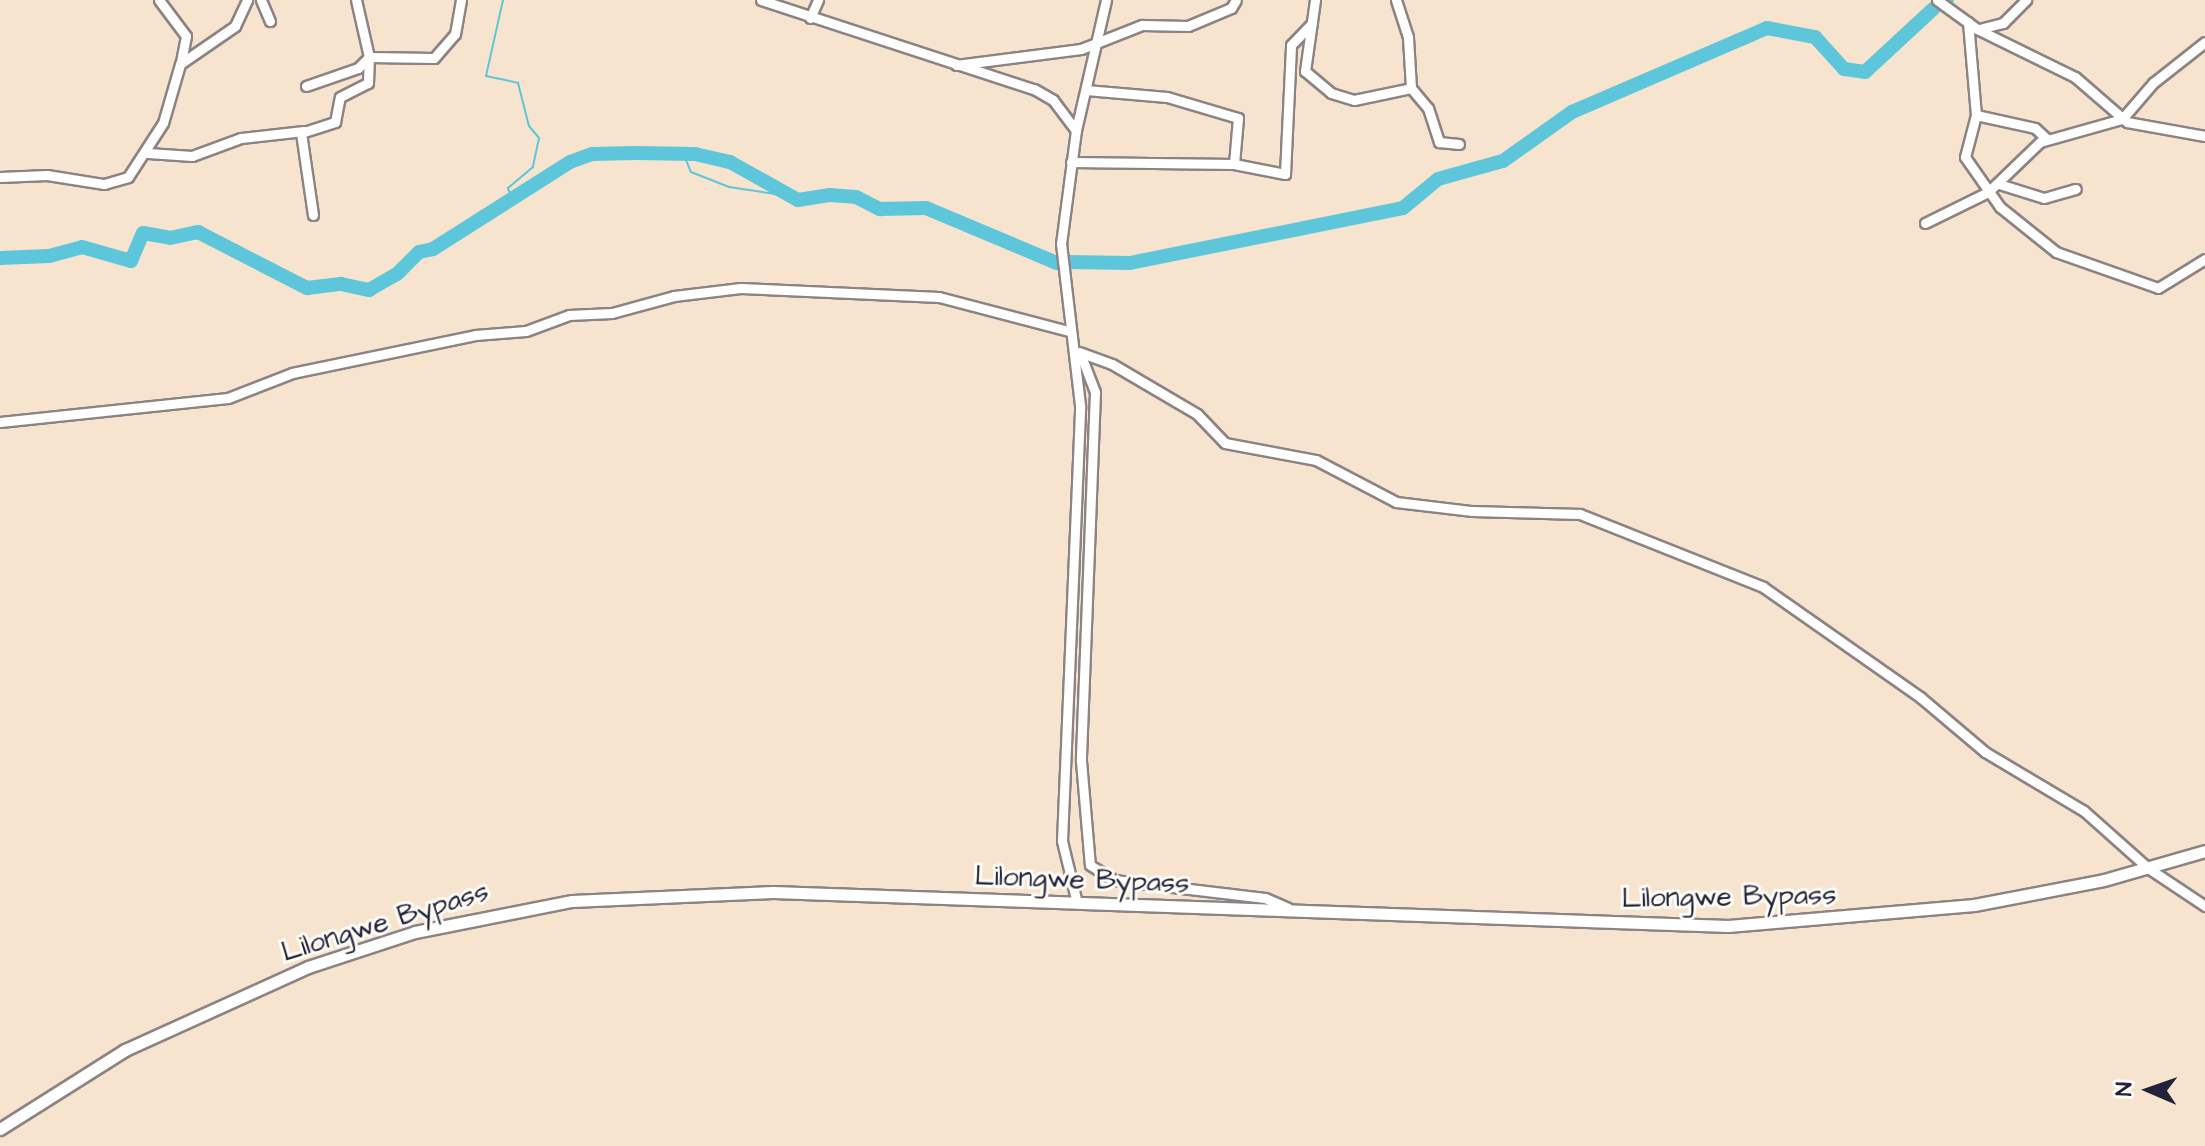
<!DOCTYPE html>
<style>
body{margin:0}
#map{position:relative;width:2205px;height:1146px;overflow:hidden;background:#f6e4ce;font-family:"Architects Daughter",sans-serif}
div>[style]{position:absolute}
.stream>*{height:2px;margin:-1px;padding:0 1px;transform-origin:1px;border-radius:1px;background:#5ec6da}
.river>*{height:14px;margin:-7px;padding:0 7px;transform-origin:7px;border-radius:7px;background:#5ec6da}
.roads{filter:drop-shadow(2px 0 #8c8384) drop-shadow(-2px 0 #8c8384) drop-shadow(0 2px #8c8384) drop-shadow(0 -2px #8c8384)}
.minor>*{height:9px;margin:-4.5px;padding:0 4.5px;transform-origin:4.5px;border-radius:4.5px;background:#fff}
.major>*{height:11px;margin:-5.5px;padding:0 5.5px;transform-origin:5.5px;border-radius:5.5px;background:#fff}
span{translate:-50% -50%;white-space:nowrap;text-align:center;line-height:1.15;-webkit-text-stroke:6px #fdfcf7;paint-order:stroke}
.street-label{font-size:28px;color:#22223b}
.north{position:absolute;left:2109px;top:1050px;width:80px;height:80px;-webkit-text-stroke:6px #fdfcf7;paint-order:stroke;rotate:272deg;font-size:22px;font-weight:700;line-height:32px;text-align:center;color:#22223b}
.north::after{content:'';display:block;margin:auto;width:28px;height:36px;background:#22223b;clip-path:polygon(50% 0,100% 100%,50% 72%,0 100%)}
</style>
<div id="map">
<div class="stream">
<i style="left:503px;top:0;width:78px;rotate:102.6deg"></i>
<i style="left:486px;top:76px;width:33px;rotate:12deg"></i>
<i style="left:518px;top:83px;width:44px;rotate:75.7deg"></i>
<i style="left:529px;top:126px;width:16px;rotate:50deg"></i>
<i style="left:539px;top:138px;width:30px;rotate:102deg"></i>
<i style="left:533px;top:167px;width:33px;rotate:140deg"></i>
<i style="left:508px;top:188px;width:13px;rotate:72deg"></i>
<i style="left:684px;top:155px;width:18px;rotate:68deg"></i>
<i style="left:691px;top:172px;width:41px;rotate:21.5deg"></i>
<i style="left:729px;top:187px;width:67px;rotate:8.6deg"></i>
</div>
<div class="river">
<i style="left:1946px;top:1px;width:1px;rotate:-45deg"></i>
<i style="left:0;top:258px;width:49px;rotate:-2.3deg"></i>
<i style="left:49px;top:256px;width:34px;rotate:-15deg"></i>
<i style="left:82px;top:247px;width:51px;rotate:15.9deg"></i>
<i style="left:131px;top:261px;width:30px;rotate:-67deg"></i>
<i style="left:143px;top:233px;width:27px;rotate:10deg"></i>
<i style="left:170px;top:238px;width:29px;rotate:-12deg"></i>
<i style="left:198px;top:232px;width:123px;rotate:27.2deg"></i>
<i style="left:307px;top:288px;width:34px;rotate:-7deg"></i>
<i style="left:341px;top:284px;width:29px;rotate:12deg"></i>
<i style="left:369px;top:290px;width:32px;rotate:-30deg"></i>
<i style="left:397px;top:274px;width:31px;rotate:-45deg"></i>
<i style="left:419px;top:252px;width:14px;rotate:-12deg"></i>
<i style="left:433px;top:249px;width:162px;rotate:-32.4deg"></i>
<i style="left:570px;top:162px;width:23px;rotate:-20deg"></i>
<i style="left:592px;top:154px;width:43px;rotate:-1.3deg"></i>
<i style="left:635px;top:153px;width:60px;rotate:1deg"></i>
<i style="left:695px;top:154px;width:36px;rotate:13deg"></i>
<i style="left:730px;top:162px;width:78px;rotate:29.2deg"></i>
<i style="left:798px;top:200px;width:31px;rotate:-9deg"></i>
<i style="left:829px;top:195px;width:27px;rotate:4deg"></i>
<i style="left:856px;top:197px;width:27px;rotate:27deg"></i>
<i style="left:880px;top:209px;width:46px;rotate:-1.2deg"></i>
<i style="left:926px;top:208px;width:142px;rotate:22.8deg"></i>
<i style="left:1067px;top:262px;width:63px;rotate:0.9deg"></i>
<i style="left:1130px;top:263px;width:278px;rotate:-11.4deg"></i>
<i style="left:1403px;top:208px;width:45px;rotate:-39.6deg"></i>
<i style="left:1438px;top:179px;width:67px;rotate:-15.5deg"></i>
<i style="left:1503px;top:161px;width:85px;rotate:-35.4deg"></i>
<i style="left:1572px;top:112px;width:212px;rotate:-23.3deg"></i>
<i style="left:1767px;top:28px;width:49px;rotate:10.6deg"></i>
<i style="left:1815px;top:37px;width:43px;rotate:47.8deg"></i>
<i style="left:1844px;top:69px;width:21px;rotate:8deg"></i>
<i style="left:1865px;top:72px;width:94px;rotate:-42.8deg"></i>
</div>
<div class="roads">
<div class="minor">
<i style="left:159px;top:0;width:45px;rotate:53.1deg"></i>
<i style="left:186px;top:36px;width:26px;rotate:101deg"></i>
<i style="left:261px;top:0;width:23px;rotate:67deg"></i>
<i style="left:761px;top:0;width:287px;rotate:18.1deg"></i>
<i style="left:1034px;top:89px;width:22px;rotate:30deg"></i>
<i style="left:1053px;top:100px;width:38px;rotate:53deg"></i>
<i style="left:1315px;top:0;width:72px;rotate:98deg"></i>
<i style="left:1305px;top:71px;width:34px;rotate:40deg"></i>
<i style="left:1331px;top:93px;width:24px;rotate:17deg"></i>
<i style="left:1354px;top:100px;width:58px;rotate:-11.9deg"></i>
<i style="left:1411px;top:88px;width:51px;rotate:-93.4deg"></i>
<i style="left:1408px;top:37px;width:39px;rotate:-108deg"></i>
<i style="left:1937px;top:0;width:49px;rotate:35.9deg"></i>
<i style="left:1977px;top:29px;width:109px;rotate:26.1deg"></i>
<i style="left:2075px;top:77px;width:69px;rotate:40.9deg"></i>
<i style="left:2127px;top:122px;width:79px;rotate:10.2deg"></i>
<i style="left:810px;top:18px;width:20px;rotate:-66deg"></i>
<i style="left:1968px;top:22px;width:93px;rotate:85.1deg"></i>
<i style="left:1976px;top:115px;width:43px;rotate:104.7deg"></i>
<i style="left:1965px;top:157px;width:61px;rotate:55deg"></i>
<i style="left:2000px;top:207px;width:72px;rotate:38.8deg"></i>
<i style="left:2056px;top:252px;width:108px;rotate:19.4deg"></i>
<i style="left:2158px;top:288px;width:55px;rotate:-31.7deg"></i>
<i style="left:1979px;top:29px;width:25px;rotate:-14deg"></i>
<i style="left:2003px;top:23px;width:33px;rotate:-45deg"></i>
<i style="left:369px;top:57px;width:65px;rotate:0.9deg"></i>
<i style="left:434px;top:58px;width:32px;rotate:-49deg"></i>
<i style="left:455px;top:34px;width:35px;rotate:-80deg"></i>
<i style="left:956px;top:65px;width:126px;rotate:-7.3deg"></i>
<i style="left:1081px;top:49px;width:66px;rotate:-21.5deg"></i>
<i style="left:1142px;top:25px;width:46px;rotate:1.2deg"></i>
<i style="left:1188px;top:26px;width:47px;rotate:-22.7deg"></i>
<i style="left:1231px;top:8px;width:9px;rotate:-58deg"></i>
<i style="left:306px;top:86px;width:55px;rotate:-19.1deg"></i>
<i style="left:358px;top:68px;width:16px;rotate:-45deg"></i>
<i style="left:1411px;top:88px;width:26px;rotate:50deg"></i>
<i style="left:1428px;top:108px;width:36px;rotate:72deg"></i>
<i style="left:1439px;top:142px;width:20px;rotate:6deg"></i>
<i style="left:1086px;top:90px;width:81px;rotate:4.9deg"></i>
<i style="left:1167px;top:97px;width:74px;rotate:16.5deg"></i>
<i style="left:1238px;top:118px;width:46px;rotate:95deg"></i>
<i style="left:1976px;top:115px;width:60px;rotate:12.4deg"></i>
<i style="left:2035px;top:128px;width:16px;rotate:43deg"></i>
<i style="left:148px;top:153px;width:44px;rotate:3.9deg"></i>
<i style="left:192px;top:156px;width:52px;rotate:-20.2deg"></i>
<i style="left:241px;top:138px;width:63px;rotate:-6.3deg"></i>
<i style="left:1071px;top:162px;width:163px;rotate:0.7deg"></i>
<i style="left:1234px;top:164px;width:52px;rotate:11.1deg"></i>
<i style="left:1285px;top:174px;width:129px;rotate:-87.3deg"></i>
<i style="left:1291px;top:45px;width:30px;rotate:-46deg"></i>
<i style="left:0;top:177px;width:47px;rotate:-2.4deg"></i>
<i style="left:47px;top:175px;width:58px;rotate:9deg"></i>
<i style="left:104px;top:184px;width:25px;rotate:-16deg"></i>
<i style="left:128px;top:177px;width:64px;rotate:-57.1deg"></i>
<i style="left:163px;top:123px;width:61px;rotate:-73.9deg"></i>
<i style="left:180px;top:64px;width:67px;rotate:-34.6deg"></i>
<i style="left:235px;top:26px;width:29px;rotate:-65deg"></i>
<i style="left:1999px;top:184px;width:47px;rotate:17.3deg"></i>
<i style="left:2044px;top:198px;width:33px;rotate:-16deg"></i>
<i style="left:313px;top:215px;width:83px;rotate:-98.3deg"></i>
<i style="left:301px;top:133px;width:36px;rotate:-18deg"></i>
<i style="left:335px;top:122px;width:25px;rotate:-79deg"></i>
<i style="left:340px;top:97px;width:31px;rotate:-27deg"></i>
<i style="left:368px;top:83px;width:26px;rotate:-88deg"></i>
<i style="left:369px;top:57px;width:58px;rotate:-102.8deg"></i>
<i style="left:1925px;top:223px;width:70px;rotate:-26.2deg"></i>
<i style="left:1988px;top:192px;width:72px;rotate:-43.9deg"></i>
<i style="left:2040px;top:142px;width:85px;rotate:-15.7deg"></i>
<i style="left:2122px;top:119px;width:48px;rotate:-49.3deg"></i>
<i style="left:2153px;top:83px;width:66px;rotate:-38.3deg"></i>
<i style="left:1079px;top:352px;width:35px;rotate:20deg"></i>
<i style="left:1112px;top:364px;width:99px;rotate:30.5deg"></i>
<i style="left:1197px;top:414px;width:40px;rotate:46deg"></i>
<i style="left:1225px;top:443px;width:93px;rotate:10.6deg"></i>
<i style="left:1316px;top:460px;width:90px;rotate:27.7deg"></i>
<i style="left:1396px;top:502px;width:77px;rotate:6.8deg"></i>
<i style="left:1472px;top:511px;width:108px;rotate:1.6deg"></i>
<i style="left:1580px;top:514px;width:197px;rotate:21.7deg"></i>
<i style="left:1763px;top:587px;width:192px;rotate:35deg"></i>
<i style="left:1920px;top:697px;width:85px;rotate:40.2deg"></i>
<i style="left:1985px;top:752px;width:115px;rotate:30.8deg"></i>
<i style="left:2084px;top:811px;width:86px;rotate:41.7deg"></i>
<i style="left:2148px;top:868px;width:69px;rotate:33.7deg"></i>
<i style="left:1080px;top:353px;width:42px;rotate:69deg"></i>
<i style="left:1095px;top:392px;width:369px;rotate:92.2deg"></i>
<i style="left:1081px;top:761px;width:104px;rotate:85.1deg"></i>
<i style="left:1090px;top:865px;width:28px;rotate:32deg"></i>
<i style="left:1114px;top:880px;width:152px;rotate:6.8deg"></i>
<i style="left:1265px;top:898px;width:25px;rotate:23deg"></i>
<i style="left:0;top:422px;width:229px;rotate:-6deg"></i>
<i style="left:228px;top:398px;width:69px;rotate:-21.3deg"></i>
<i style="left:292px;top:373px;width:187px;rotate:-11.7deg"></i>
<i style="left:475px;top:335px;width:51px;rotate:-4.5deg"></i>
<i style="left:526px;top:331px;width:46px;rotate:-20.4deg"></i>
<i style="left:569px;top:315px;width:43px;rotate:-2.7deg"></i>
<i style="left:612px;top:313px;width:64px;rotate:-15.3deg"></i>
<i style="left:674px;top:296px;width:67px;rotate:-6.8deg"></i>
<i style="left:741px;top:288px;width:198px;rotate:2.6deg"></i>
<i style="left:939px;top:297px;width:134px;rotate:14.7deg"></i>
<i style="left:1077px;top:903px;width:64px;rotate:-103.6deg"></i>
<i style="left:1062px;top:841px;width:436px;rotate:-87.6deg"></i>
<i style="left:1080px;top:405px;width:162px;rotate:-96.7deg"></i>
<i style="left:1061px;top:244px;width:115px;rotate:-82.5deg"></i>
<i style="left:1076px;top:130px;width:133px;rotate:-77deg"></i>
</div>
<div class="major">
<i style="left:0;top:1129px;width:148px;rotate:-32.3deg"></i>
<i style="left:125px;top:1050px;width:201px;rotate:-24.4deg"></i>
<i style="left:308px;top:967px;width:113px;rotate:-18.1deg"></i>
<i style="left:415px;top:932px;width:160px;rotate:-11.2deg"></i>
<i style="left:572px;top:901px;width:201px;rotate:-2.6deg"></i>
<i style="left:773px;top:892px;width:956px;rotate:2.04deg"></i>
<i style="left:1728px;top:926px;width:247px;rotate:-4.9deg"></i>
<i style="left:1974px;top:905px;width:132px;rotate:-10.9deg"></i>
<i style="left:2104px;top:880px;width:105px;rotate:-16deg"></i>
</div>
</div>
<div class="street-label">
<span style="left:1082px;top:880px;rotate:2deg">Lilongwe Bypass</span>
<span style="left:1729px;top:897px;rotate:-1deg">Lilongwe Bypass</span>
<span style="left:385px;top:922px;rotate:-17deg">Lilongwe Bypass</span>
</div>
<div class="north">N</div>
</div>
